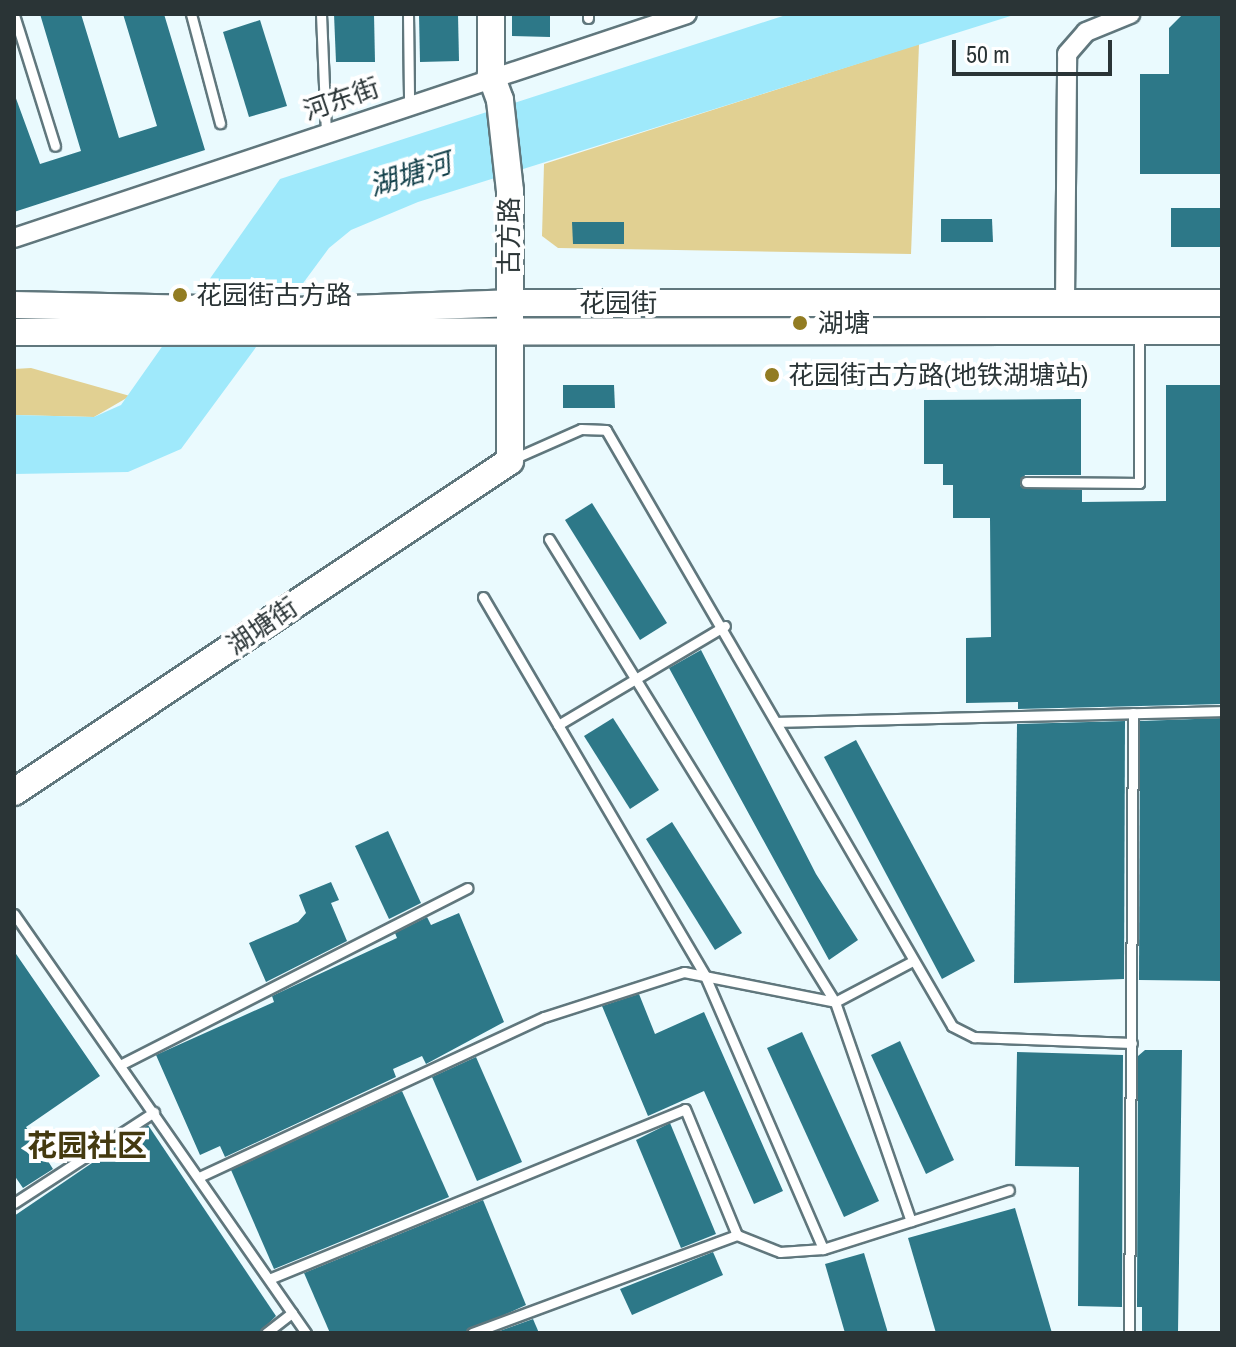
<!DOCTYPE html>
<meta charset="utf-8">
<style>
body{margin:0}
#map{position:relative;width:1236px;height:1347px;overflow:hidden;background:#eafafe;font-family:"Archivo Narrow","Noto Sans SC",sans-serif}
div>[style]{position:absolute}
.green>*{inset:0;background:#e1d092}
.water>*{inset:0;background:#9fe9fb}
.building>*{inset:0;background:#2d7888}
.roads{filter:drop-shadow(2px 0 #60777d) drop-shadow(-2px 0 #60777d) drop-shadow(0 2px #60777d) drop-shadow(0 -2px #60777d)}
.lane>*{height:9px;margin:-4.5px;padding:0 4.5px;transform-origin:4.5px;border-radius:4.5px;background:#fff}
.street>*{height:18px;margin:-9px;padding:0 9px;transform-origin:9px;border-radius:9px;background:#fff}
.secondary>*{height:26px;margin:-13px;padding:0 13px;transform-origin:13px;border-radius:13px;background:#fff}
.dots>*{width:22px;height:22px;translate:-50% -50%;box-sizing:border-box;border:4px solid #fff;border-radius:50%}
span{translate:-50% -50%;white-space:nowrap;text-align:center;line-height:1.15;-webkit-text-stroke:8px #fff;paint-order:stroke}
.street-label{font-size:26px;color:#2a3436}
.poi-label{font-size:26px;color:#2a3436}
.left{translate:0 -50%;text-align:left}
.water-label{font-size:28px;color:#13404a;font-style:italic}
.quarter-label{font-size:30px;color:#443a10;font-weight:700}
.frame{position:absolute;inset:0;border:16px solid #2a3436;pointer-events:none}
.scale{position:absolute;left:952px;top:40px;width:160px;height:36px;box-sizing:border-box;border:4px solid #2a3436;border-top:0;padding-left:10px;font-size:24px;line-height:28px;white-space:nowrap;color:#2a3436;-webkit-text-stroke:6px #fff;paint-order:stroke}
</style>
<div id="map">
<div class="green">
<i style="clip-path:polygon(919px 44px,911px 254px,558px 248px,542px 236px,544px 164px)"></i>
<i style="clip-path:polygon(31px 368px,130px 396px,94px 417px,14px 415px,14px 369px)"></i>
</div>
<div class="water">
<i style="clip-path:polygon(789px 14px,1017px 14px,418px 202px,351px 230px,329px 248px,181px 449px,128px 472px,14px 474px,14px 415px,94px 417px,121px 405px,280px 179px)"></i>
</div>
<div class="building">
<i style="clip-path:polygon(40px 14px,81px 14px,119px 138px,157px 126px,123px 14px,164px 14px,205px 150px,14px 212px,14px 93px,40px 164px,81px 151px)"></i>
<i style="clip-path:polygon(334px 14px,374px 14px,375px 62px,336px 62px)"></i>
<i style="clip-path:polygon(419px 14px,458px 14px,459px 61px,420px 62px)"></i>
<i style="clip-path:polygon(512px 14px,550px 14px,550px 37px,512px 36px)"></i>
<i style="clip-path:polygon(1183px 14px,1222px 14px,1222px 174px,1140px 174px,1140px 74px,1169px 74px,1169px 28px)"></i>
<i style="clip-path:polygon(260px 20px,287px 106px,249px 117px,223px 32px)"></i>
<i style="clip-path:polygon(1171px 208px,1222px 208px,1222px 247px,1171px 247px)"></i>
<i style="clip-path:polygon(941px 219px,992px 219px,993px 242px,941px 242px)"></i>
<i style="clip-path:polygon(572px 222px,624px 222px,624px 244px,573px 244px)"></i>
<i style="clip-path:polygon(563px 385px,614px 385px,615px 408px,563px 408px)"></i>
<i style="clip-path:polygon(1166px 385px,1222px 385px,1222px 704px,1018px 709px,1018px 702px,966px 703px,966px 638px,991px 637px,990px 518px,953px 518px,953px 485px,943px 485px,943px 464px,924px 464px,924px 400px,1081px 399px,1081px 475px,1025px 475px,1020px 486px,1082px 490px,1082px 502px,1166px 501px)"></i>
<i style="clip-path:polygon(592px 503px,667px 623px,640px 640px,565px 520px)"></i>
<i style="clip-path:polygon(701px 650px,816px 874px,858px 940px,829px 960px,669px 668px)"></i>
<i style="clip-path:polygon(613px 718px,659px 790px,630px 809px,584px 736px)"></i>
<i style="clip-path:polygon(1222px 718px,1222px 981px,1139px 980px,1140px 721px)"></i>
<i style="clip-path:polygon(1125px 721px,1124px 979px,1014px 983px,1017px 724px)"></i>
<i style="clip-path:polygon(856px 740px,975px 961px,942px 979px,824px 757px)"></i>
<i style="clip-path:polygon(672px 822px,742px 933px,715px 950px,646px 839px)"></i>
<i style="clip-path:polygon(388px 831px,421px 903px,389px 919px,355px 846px)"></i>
<i style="clip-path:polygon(331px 882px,339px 900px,331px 903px,347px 941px,266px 982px,249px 943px,298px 922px,306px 913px,299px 895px)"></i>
<i style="clip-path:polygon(459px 913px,504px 1022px,426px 1064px,422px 1056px,393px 1069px,396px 1077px,225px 1157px,220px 1146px,200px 1155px,156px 1055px,274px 1002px,272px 996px,397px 938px,395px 933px,427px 917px,431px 925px)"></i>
<i style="clip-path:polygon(14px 951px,100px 1076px,26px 1127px,53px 1169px,23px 1188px,14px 1175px)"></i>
<i style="clip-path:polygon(639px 994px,655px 1034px,704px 1012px,783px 1191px,754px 1204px,704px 1091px,648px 1116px,602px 1006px)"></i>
<i style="clip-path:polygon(802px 1032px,879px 1201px,844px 1217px,767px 1048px)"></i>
<i style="clip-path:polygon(900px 1041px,954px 1160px,926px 1174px,871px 1055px)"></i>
<i style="clip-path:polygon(1145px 1050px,1182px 1050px,1178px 1333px,1142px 1333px,1142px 1307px,1137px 1307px,1138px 1056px)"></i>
<i style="clip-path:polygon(1017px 1052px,1123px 1055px,1122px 1307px,1078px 1306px,1079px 1167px,1015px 1166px)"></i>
<i style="clip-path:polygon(476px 1057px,522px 1162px,477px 1181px,432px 1077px)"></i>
<i style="clip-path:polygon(402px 1091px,449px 1197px,274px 1269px,231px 1170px)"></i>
<i style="clip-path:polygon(670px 1123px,716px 1234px,681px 1248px,636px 1140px)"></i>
<i style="clip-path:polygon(148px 1125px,276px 1316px,259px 1333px,14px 1333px,14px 1216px)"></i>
<i style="clip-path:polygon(483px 1200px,526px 1305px,465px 1333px,330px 1333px,304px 1273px)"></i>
<i style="clip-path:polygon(1015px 1208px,1052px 1333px,936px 1333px,908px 1238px)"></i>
<i style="clip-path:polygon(713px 1252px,723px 1275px,632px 1315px,620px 1289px)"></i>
<i style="clip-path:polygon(864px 1253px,888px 1333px,845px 1333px,825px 1264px)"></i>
<i style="clip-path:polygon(533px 1319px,539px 1333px,494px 1333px)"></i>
</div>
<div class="roads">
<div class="lane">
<i style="left:191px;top:14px;width:113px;rotate:75.1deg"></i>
<i style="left:321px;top:14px;width:117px;rotate:87.6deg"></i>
<i style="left:408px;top:14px;width:88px;rotate:89.3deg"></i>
<i style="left:14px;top:15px;width:137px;rotate:72.6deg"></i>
<i style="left:588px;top:18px;width:4px;rotate:-90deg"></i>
<i style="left:513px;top:459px;width:74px;rotate:-23.8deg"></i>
<i style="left:581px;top:429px;width:25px;rotate:2deg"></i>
<i style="left:606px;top:430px;width:689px;rotate:59.86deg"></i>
<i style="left:952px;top:1026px;width:25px;rotate:27deg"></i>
<i style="left:974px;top:1037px;width:158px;rotate:2.2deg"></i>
<i style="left:1026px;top:482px;width:113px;rotate:0.5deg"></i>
<i style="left:1139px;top:483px;width:150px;rotate:-90deg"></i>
<i style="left:549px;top:539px;width:544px;rotate:58.3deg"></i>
<i style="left:835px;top:1002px;width:232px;rotate:70.9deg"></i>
<i style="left:483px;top:597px;width:439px;rotate:59.6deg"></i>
<i style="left:705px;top:976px;width:297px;rotate:66.6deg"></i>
<i style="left:778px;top:722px;width:444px;rotate:-1.4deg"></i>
<i style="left:558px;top:725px;width:194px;rotate:-30.7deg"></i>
<i style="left:14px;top:914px;width:511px;rotate:55.13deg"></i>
<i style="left:120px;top:1065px;width:390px;rotate:-27deg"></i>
<i style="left:199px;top:1177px;width:380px;rotate:-24.9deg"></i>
<i style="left:544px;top:1017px;width:147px;rotate:-17.8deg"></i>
<i style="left:684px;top:972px;width:154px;rotate:11.2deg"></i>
<i style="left:835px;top:1002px;width:86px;rotate:-27.8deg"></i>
<i style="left:14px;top:1203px;width:167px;rotate:-33deg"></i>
<i style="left:269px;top:1279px;width:449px;rotate:-22.2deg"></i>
<i style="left:685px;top:1109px;width:136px;rotate:67.6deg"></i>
<i style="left:266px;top:1333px;width:33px;rotate:-38deg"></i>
<i style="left:472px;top:1333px;width:283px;rotate:-20.3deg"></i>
<i style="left:737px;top:1235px;width:46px;rotate:21.6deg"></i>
<i style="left:780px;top:1252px;width:43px;rotate:-4deg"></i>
<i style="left:823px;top:1249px;width:195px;rotate:-17.6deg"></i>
<i style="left:1129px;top:1333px;width:620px;rotate:-89.63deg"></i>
</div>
<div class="street">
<i style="left:14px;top:238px;width:709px;rotate:-18.41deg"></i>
<i style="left:1065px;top:303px;width:249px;rotate:-89.5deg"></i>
<i style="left:1067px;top:54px;width:29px;rotate:-49deg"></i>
<i style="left:1086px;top:32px;width:48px;rotate:-22.2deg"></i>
</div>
<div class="secondary">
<i style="left:14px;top:305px;width:281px;rotate:1.2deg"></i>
<i style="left:295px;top:311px;width:214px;rotate:-2.1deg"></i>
<i style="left:509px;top:303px;width:713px"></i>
<i style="left:14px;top:332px;width:1208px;rotate:-0.05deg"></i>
<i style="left:14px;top:792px;width:596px;rotate:-33.72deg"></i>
<i style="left:510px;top:461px;width:270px;rotate:-90deg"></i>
<i style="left:510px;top:191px;width:92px;rotate:-96.3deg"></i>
<i style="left:500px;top:100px;width:27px;rotate:-110deg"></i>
<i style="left:491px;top:75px;width:61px;rotate:-90deg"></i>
</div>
</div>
<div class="dots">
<i style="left:180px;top:295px;background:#927c22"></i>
<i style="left:800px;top:323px;background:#927c22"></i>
<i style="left:772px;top:375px;background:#927c22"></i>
</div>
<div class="street-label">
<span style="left:341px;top:99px;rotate:-19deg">河东街</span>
<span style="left:509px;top:236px;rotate:-90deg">古方路</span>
<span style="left:618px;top:303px">花园街</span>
<span style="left:262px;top:626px;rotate:-34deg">湖塘街</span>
</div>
<div class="poi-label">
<span class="left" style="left:196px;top:295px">花园街古方路</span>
<span class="left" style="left:818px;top:323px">湖塘</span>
<span class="left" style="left:788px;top:375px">花园街古方路(地铁湖塘站)</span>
</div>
<div class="water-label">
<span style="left:410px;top:174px;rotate:-17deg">湖塘河</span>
</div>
<div class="quarter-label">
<span style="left:87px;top:1145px">花园社区</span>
</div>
<div class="frame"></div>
<div class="scale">50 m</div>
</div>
